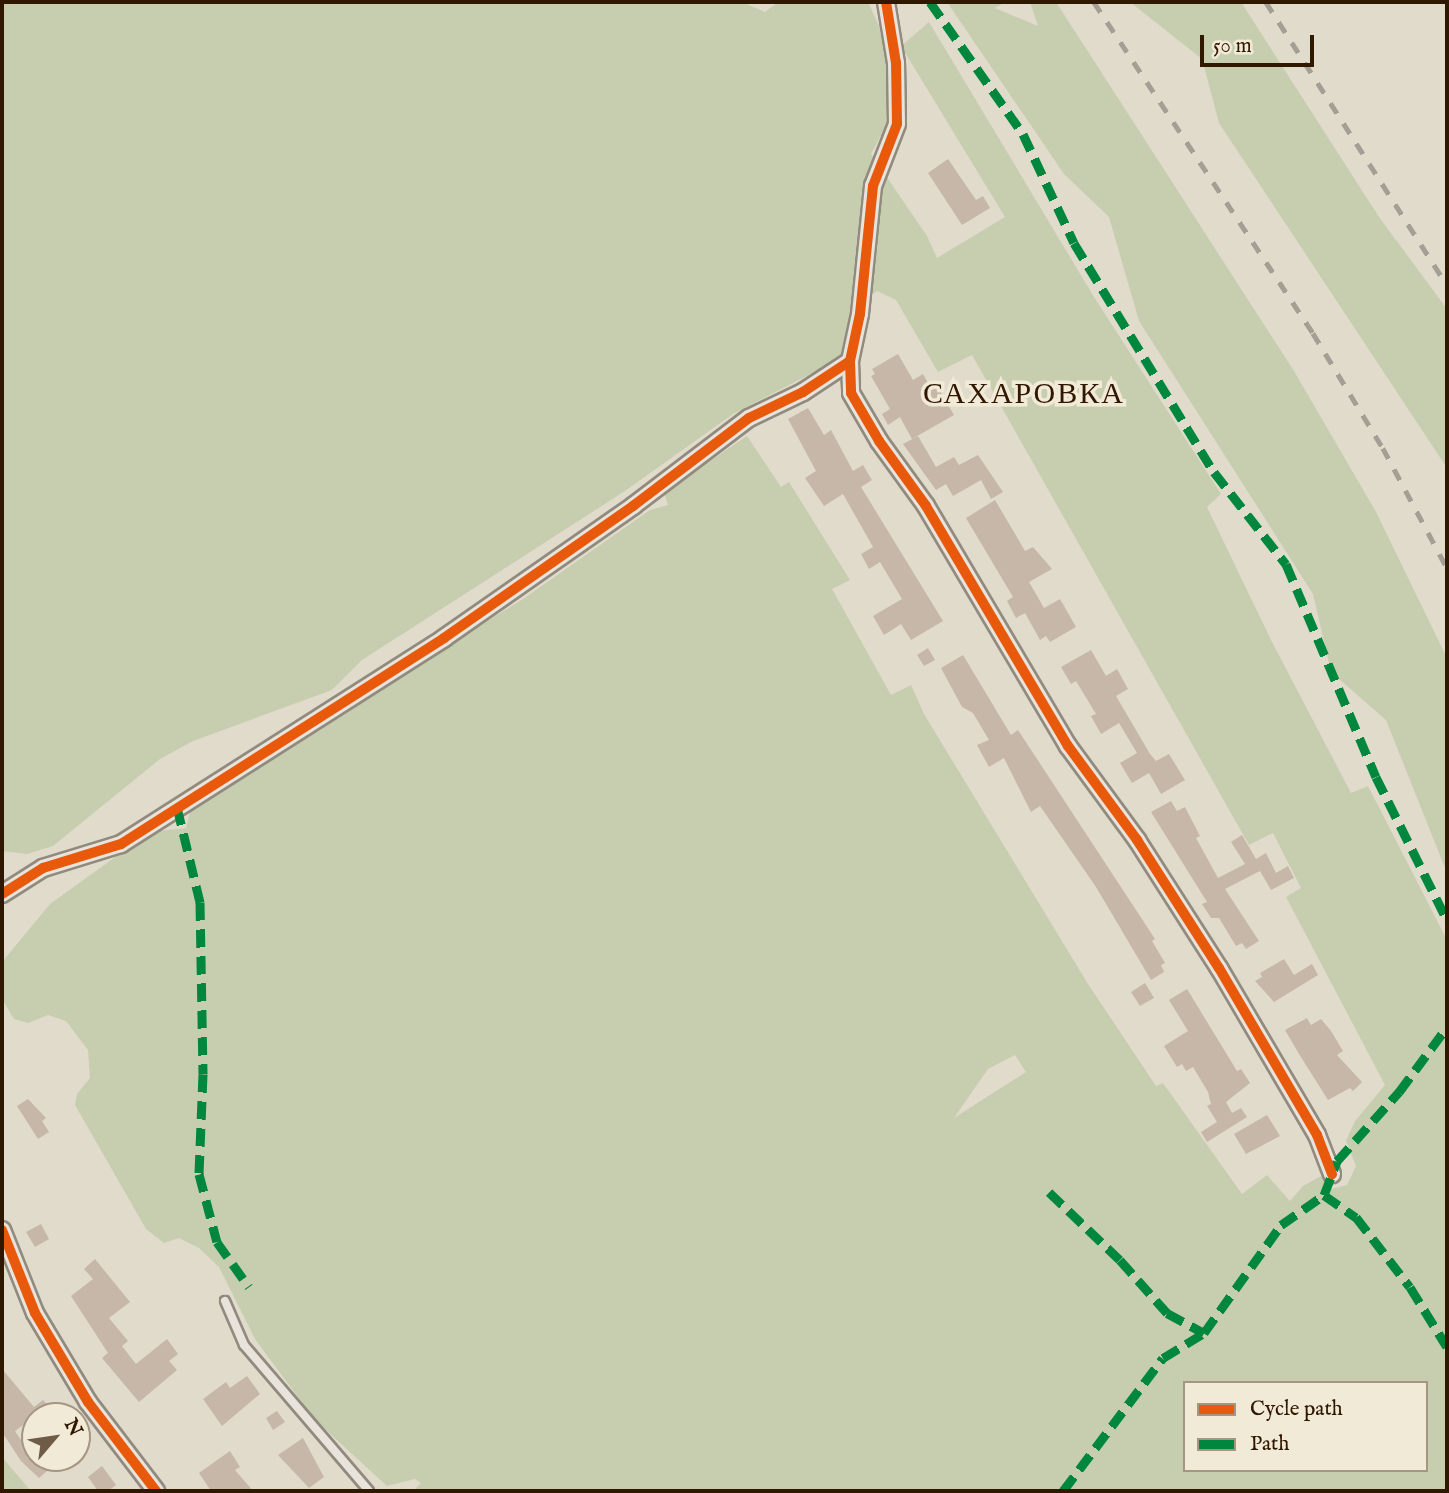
<!DOCTYPE html>
<meta charset="utf-8">
<style>
body{margin:0}
#map{position:relative;width:1449px;height:1493px;overflow:hidden;background:#e1dbcb;font-family:"IM FELL English",serif}
div>[style]{position:absolute}
.green>*{inset:0;background:#c7ceaf}
.building>*{inset:0;background:#c7b7a9}
.roads{filter:drop-shadow(2px 0 #918a7e) drop-shadow(-2px 0 #918a7e) drop-shadow(0 2px #918a7e) drop-shadow(0 -2px #918a7e)}
.service>*{height:8px;margin:-4px;padding:0 4px;transform-origin:4px;border-radius:4px;background:#e8e4dc}
.minor>*{height:16px;margin:-8px;padding:0 8px;transform-origin:8px;border-radius:8px;background:#e8e4dc}
.rail>*{height:4.5px;margin-top:-2.25px;transform-origin:0;background:repeating-linear-gradient(90deg,#a49f95 0 12px,transparent 0 24px)}
.quiet>*{height:9px;margin-top:-4.5px;transform-origin:0;background:repeating-linear-gradient(90deg,#00873e 0 18px,transparent 0 27px)}
.cycleway>*{height:10px;margin:-5px;padding:0 5px;transform-origin:5px;border-radius:5px;background:#e8590c}
span{translate:-50% -50%;white-space:nowrap;text-align:center;line-height:1.15;-webkit-text-stroke:7px #f1ead7;paint-order:stroke}
.quarter-label{font-size:30px;color:#301700;letter-spacing:2px}
.frame{position:absolute;inset:0;border:4px solid #301700;pointer-events:none}
.legend{position:absolute;left:1183px;top:1381px;width:245px;height:91px;box-sizing:border-box;background:#f1ead7;border:2px solid #a49681;margin:0;padding:9px 12px;list-style:none;font-size:21px;color:#301700}
.legend li{display:flex;align-items:center;gap:14px;height:35px}
.legend b{width:35px;border:2px solid #a49681}
.north{position:absolute;left:21px;top:1402px;width:70px;height:70px;box-sizing:border-box;background:#f1ead7;border:2px solid #a49681;border-radius:50%;rotate:61deg;font-size:19px;font-weight:700;line-height:28px;text-align:center;color:#301700}
.north::after{content:'';display:block;margin:auto;width:24px;height:32px;background:#6e5c47;clip-path:polygon(50% 0,100% 100%,50% 72%,0 100%)}
.scale{position:absolute;left:1200px;top:35px;width:114px;height:32px;box-sizing:border-box;border:4px solid #301700;border-top:0;padding-left:9px;font-size:21px;line-height:24px;white-space:nowrap;color:#301700;-webkit-text-stroke:5px #f1ead7;paint-order:stroke}
</style>
<div id="map">
<div class="green">
<i style="clip-path:polygon(evenodd,2px 2px,742px 2px,765px 12px,778px 2px,868px 2px,879px 26px,887px 65px,888px 122px,871px 154px,927px 236px,937px 258px,1005px 217px,901px 46px,929px 22px,1094px 297px,1221px 494px,1207px 507px,1271px 640px,1351px 793px,1368px 786px,1447px 940px,1447px 1491px,413px 1491px,421px 1483px,415px 1479px,387px 1486px,315px 1420px,255px 1339px,219px 1267px,199px 1248px,179px 1238px,164px 1243px,146px 1229px,75px 1105px,77px 1094px,90px 1078px,88px 1050px,66px 1021px,48px 1015px,28px 1023px,14px 1019px,2px 999px,2px 962px,50px 904px,150px 832px,186px 828px,190px 812px,213px 790px,523px 599px,650px 510px,668px 505px,664px 492px,747px 436px,781px 487px,789px 482px,850px 580px,832px 589px,891px 695px,911px 685px,924px 714px,1088px 984px,1156px 1086px,1163px 1083px,1242px 1194px,1267px 1175px,1290px 1201px,1303px 1186px,1321px 1176px,1331px 1189px,1347px 1185px,1356px 1166px,1346px 1141px,1355px 1121px,1385px 1085px,1286px 897px,1301px 888px,1273px 833px,1249px 845px,972px 355px,938px 372px,896px 300px,877px 291px,855px 307px,847px 355px,733px 414px,625px 491px,362px 660px,332px 690px,193px 741px,160px 759px,53px 846px,27px 854px,2px 851px,2px 2px,1015px 1055px,1026px 1072px,954px 1118px,988px 1069px,1015px 1055px,2px 2px,1185px 1383px,1426px 1383px,1426px 1470px,1185px 1470px,1185px 1383px)"></i>
<i style="clip-path:polygon(947px 2px,1005px 2px,995px 8px,1038px 26px,1030px 2px,1056px 2px,1294px 371px,1376px 512px,1447px 658px,1447px 873px,1386px 720px,1331px 672px,1313px 594px,1139px 321px,1109px 217px,1064px 174px)"></i>
<i style="clip-path:polygon(1130px 2px,1241px 2px,1379px 217px,1447px 309px,1447px 468px,1219px 123px,1202px 59px)"></i>
<i style="clip-path:polygon(2px 1457px,31px 1491px,2px 1491px)"></i>
</div>
<div class="building">
<i style="clip-path:polygon(948px 159px,976px 200px,983px 196px,990px 208px,962px 225px,928px 173px)"></i>
<i style="clip-path:polygon(898px 354px,913px 380px,923px 374px,932px 390px,937px 386px,954px 415px,912px 439px,900px 417px,888px 425px,882px 414px,890px 409px,871px 376px,875px 374px,872px 369px)"></i>
<i style="clip-path:polygon(808px 408px,824px 435px,831px 430px,853px 471px,863px 465px,872px 480px,861px 487px,943px 621px,911px 640px,901px 624px,884px 635px,873px 616px,902px 599px,880px 562px,869px 569px,861px 554px,873px 547px,843px 494px,824px 506px,805px 478px,816px 471px,788px 419px)"></i>
<i style="clip-path:polygon(918px 436px,936px 467px,954px 457px,959px 465px,978px 455px,1003px 492px,991px 499px,981px 480px,953px 496px,946px 484px,936px 490px,903px 444px)"></i>
<i style="clip-path:polygon(995px 500px,1025px 551px,1033px 547px,1052px 569px,1029px 582px,1044px 608px,1060px 599px,1076px 627px,1050px 642px,1046px 636px,1040px 640px,1025px 613px,1016px 618px,1007px 601px,1013px 597px,966px 518px)"></i>
<i style="clip-path:polygon(928px 648px,935px 660px,924px 666px,917px 655px)"></i>
<i style="clip-path:polygon(1091px 650px,1106px 676px,1117px 669px,1128px 689px,1116px 696px,1150px 754px,1156px 761px,1169px 754px,1185px 780px,1161px 794px,1149px 773px,1132px 783px,1120px 763px,1137px 753px,1119px 723px,1101px 734px,1091px 716px,1096px 714px,1076px 681px,1071px 684px,1061px 667px)"></i>
<i style="clip-path:polygon(963px 655px,1011px 735px,1018px 730px,1155px 939px,1152px 941px,1165px 963px,1161px 965px,1164px 972px,1151px 980px,1096px 887px,1040px 806px,1031px 812px,1004px 758px,989px 767px,977px 745px,989px 740px,973px 713px,962px 707px,941px 668px)"></i>
<i style="clip-path:polygon(1171px 801px,1177px 811px,1185px 807px,1200px 836px,1196px 838px,1218px 878px,1245px 864px,1231px 842px,1242px 835px,1256px 859px,1266px 853px,1276px 873px,1288px 866px,1294px 878px,1271px 890px,1260px 871px,1225px 889px,1259px 941px,1246px 949px,1242px 943px,1236px 946px,1219px 918px,1211px 918px,1202px 904px,1207px 902px,1151px 812px)"></i>
<i style="clip-path:polygon(1284px 959px,1294px 975px,1312px 964px,1318px 975px,1274px 1002px,1255px 981px,1262px 977px,1260px 973px)"></i>
<i style="clip-path:polygon(1145px 983px,1154px 998px,1140px 1006px,1131px 992px)"></i>
<i style="clip-path:polygon(1187px 989px,1237px 1071px,1241px 1069px,1250px 1083px,1226px 1102px,1232px 1113px,1241px 1108px,1247px 1117px,1207px 1142px,1201px 1132px,1217px 1122px,1207px 1106px,1211px 1104px,1208px 1092px,1193px 1067px,1186px 1071px,1182px 1064px,1177px 1067px,1164px 1046px,1188px 1031px,1169px 1000px)"></i>
<i style="clip-path:polygon(1307px 1018px,1311px 1025px,1321px 1019px,1331px 1031px,1343px 1051px,1337px 1055px,1362px 1082px,1353px 1091px,1350px 1088px,1328px 1100px,1299px 1054px,1285px 1030px)"></i>
<i style="clip-path:polygon(28px 1099px,46px 1118px,42px 1121px,49px 1132px,38px 1139px,17px 1106px)"></i>
<i style="clip-path:polygon(1267px 1115px,1280px 1136px,1246px 1154px,1234px 1134px)"></i>
<i style="clip-path:polygon(41px 1224px,49px 1239px,35px 1247px,26px 1232px)"></i>
<i style="clip-path:polygon(95px 1259px,130px 1302px,109px 1318px,128px 1341px,122px 1346px,136px 1364px,167px 1339px,178px 1354px,169px 1361px,177px 1370px,139px 1402px,102px 1358px,108px 1353px,71px 1296px,93px 1279px,84px 1269px)"></i>
<i style="clip-path:polygon(2px 1369px,34px 1407px,43px 1400px,58px 1416px,35px 1416px,15px 1431px,31px 1455px,26px 1458px,62px 1458px,39px 1478px,21px 1461px,2px 1432px)"></i>
<i style="clip-path:polygon(247px 1376px,260px 1394px,222px 1426px,203px 1399px,226px 1382px,230px 1388px)"></i>
<i style="clip-path:polygon(277px 1411px,285px 1422px,273px 1430px,266px 1418px)"></i>
<i style="clip-path:polygon(303px 1438px,324px 1477px,309px 1488px,278px 1455px)"></i>
<i style="clip-path:polygon(230px 1451px,240px 1467px,235px 1470px,253px 1491px,211px 1491px,199px 1473px)"></i>
<i style="clip-path:polygon(102px 1466px,116px 1485px,108px 1491px,98px 1491px,88px 1477px)"></i>
</div>
<div class="roads">
<div class="service">
<i style="left:225px;top:1301px;width:48px;rotate:66.6deg"></i>
<i style="left:244px;top:1345px;width:192px;rotate:49.4deg"></i>
</div>
<div class="minor">
<i style="left:850px;top:361px;width:32px;rotate:88deg"></i>
<i style="left:851px;top:393px;width:56px;rotate:59.7deg"></i>
<i style="left:879px;top:441px;width:80px;rotate:54.1deg"></i>
<i style="left:926px;top:506px;width:279px;rotate:59.4deg"></i>
<i style="left:1068px;top:746px;width:117px;rotate:53.7deg"></i>
<i style="left:1137px;top:840px;width:152px;rotate:57.4deg"></i>
<i style="left:1219px;top:968px;width:194px;rotate:59.6deg"></i>
<i style="left:1317px;top:1135px;width:42px;rotate:69deg"></i>
<i style="left:2px;top:894px;width:49px;rotate:-32.4deg"></i>
<i style="left:43px;top:868px;width:82px;rotate:-17.1deg"></i>
<i style="left:121px;top:844px;width:383px;rotate:-32.5deg"></i>
<i style="left:444px;top:638px;width:231px;rotate:-34.9deg"></i>
<i style="left:633px;top:506px;width:146px;rotate:-37.2deg"></i>
<i style="left:749px;top:418px;width:60px;rotate:-25.7deg"></i>
<i style="left:803px;top:392px;width:56px;rotate:-33.4deg"></i>
<i style="left:850px;top:361px;width:48px;rotate:-78deg"></i>
<i style="left:860px;top:314px;width:129px;rotate:-84.2deg"></i>
<i style="left:873px;top:186px;width:66px;rotate:-68.8deg"></i>
<i style="left:897px;top:124px;width:61px;rotate:-90.9deg"></i>
<i style="left:896px;top:63px;width:62px;rotate:-99.3deg"></i>
<i style="left:2px;top:1230px;width:89px;rotate:68.3deg"></i>
<i style="left:35px;top:1313px;width:104px;rotate:59.2deg"></i>
<i style="left:88px;top:1402px;width:112px;rotate:52.6deg"></i>
</div>
</div>
<div class="rail">
<i style="left:1094px;top:2px;width:397px;rotate:56.5deg"></i>
<i style="left:1313px;top:333px;width:135px;rotate:58.7deg"></i>
<i style="left:1383px;top:448px;width:136px;rotate:61.9deg"></i>
<i style="left:1266px;top:2px;width:336px;rotate:57.4deg"></i>
</div>
<div class="quiet">
<i style="left:930px;top:2px;width:161px;rotate:54.8deg"></i>
<i style="left:1023px;top:134px;width:120px;rotate:64.9deg"></i>
<i style="left:1074px;top:243px;width:268px;rotate:58.6deg"></i>
<i style="left:1214px;top:472px;width:117px;rotate:52deg"></i>
<i style="left:1286px;top:564px;width:231px;rotate:67.1deg"></i>
<i style="left:1376px;top:777px;width:160px;rotate:63.6deg"></i>
<i style="left:177px;top:807px;width:98px;rotate:76.4deg"></i>
<i style="left:200px;top:902px;width:172px;rotate:89deg"></i>
<i style="left:203px;top:1074px;width:100px;rotate:92.3deg"></i>
<i style="left:199px;top:1174px;width:70px;rotate:75.2deg"></i>
<i style="left:217px;top:1242px;width:55px;rotate:54.6deg"></i>
<i style="left:1049px;top:1192px;width:98px;rotate:43.8deg"></i>
<i style="left:1120px;top:1260px;width:71px;rotate:48.4deg"></i>
<i style="left:1167px;top:1313px;width:42px;rotate:28.4deg"></i>
<i style="left:1324px;top:1195px;width:39px;rotate:35deg"></i>
<i style="left:1356px;top:1217px;width:88px;rotate:52.4deg"></i>
<i style="left:1410px;top:1287px;width:70px;rotate:58.3deg"></i>
<i style="left:1063px;top:1491px;width:166px;rotate:-53.1deg"></i>
<i style="left:1163px;top:1358px;width:48px;rotate:-31.4deg"></i>
<i style="left:1204px;top:1333px;width:133px;rotate:-54.5deg"></i>
<i style="left:1281px;top:1225px;width:52px;rotate:-34.9deg"></i>
<i style="left:1324px;top:1195px;width:36px;rotate:-69deg"></i>
<i style="left:1337px;top:1161px;width:93px;rotate:-48.1deg"></i>
<i style="left:1399px;top:1092px;width:81px;rotate:-53.6deg"></i>
</div>
<div class="cycleway">
<i style="left:850px;top:361px;width:32px;rotate:88deg"></i>
<i style="left:851px;top:393px;width:56px;rotate:59.7deg"></i>
<i style="left:879px;top:441px;width:80px;rotate:54.1deg"></i>
<i style="left:926px;top:506px;width:279px;rotate:59.4deg"></i>
<i style="left:1068px;top:746px;width:117px;rotate:53.7deg"></i>
<i style="left:1137px;top:840px;width:152px;rotate:57.4deg"></i>
<i style="left:1219px;top:968px;width:194px;rotate:59.6deg"></i>
<i style="left:1317px;top:1135px;width:42px;rotate:69deg"></i>
<i style="left:2px;top:894px;width:49px;rotate:-32.4deg"></i>
<i style="left:43px;top:868px;width:82px;rotate:-17.1deg"></i>
<i style="left:121px;top:844px;width:383px;rotate:-32.5deg"></i>
<i style="left:444px;top:638px;width:231px;rotate:-34.9deg"></i>
<i style="left:633px;top:506px;width:146px;rotate:-37.2deg"></i>
<i style="left:749px;top:418px;width:60px;rotate:-25.7deg"></i>
<i style="left:803px;top:392px;width:56px;rotate:-33.4deg"></i>
<i style="left:850px;top:361px;width:48px;rotate:-78deg"></i>
<i style="left:860px;top:314px;width:129px;rotate:-84.2deg"></i>
<i style="left:873px;top:186px;width:66px;rotate:-68.8deg"></i>
<i style="left:897px;top:124px;width:61px;rotate:-90.9deg"></i>
<i style="left:896px;top:63px;width:62px;rotate:-99.3deg"></i>
<i style="left:2px;top:1230px;width:89px;rotate:68.3deg"></i>
<i style="left:35px;top:1313px;width:104px;rotate:59.2deg"></i>
<i style="left:88px;top:1402px;width:112px;rotate:52.6deg"></i>
</div>
<div class="quarter-label">
<span style="left:1024px;top:395px">САХАРОВКА</span>
</div>
<div class="frame"></div>
<ul class="legend">
<li><b style="height:9px;background:#e8590c"></b>Cycle path</li>
<li><b style="height:9px;background:#00873e"></b>Path</li>
</ul>
<div class="north">N</div>
<div class="scale">50 m</div>
</div>
